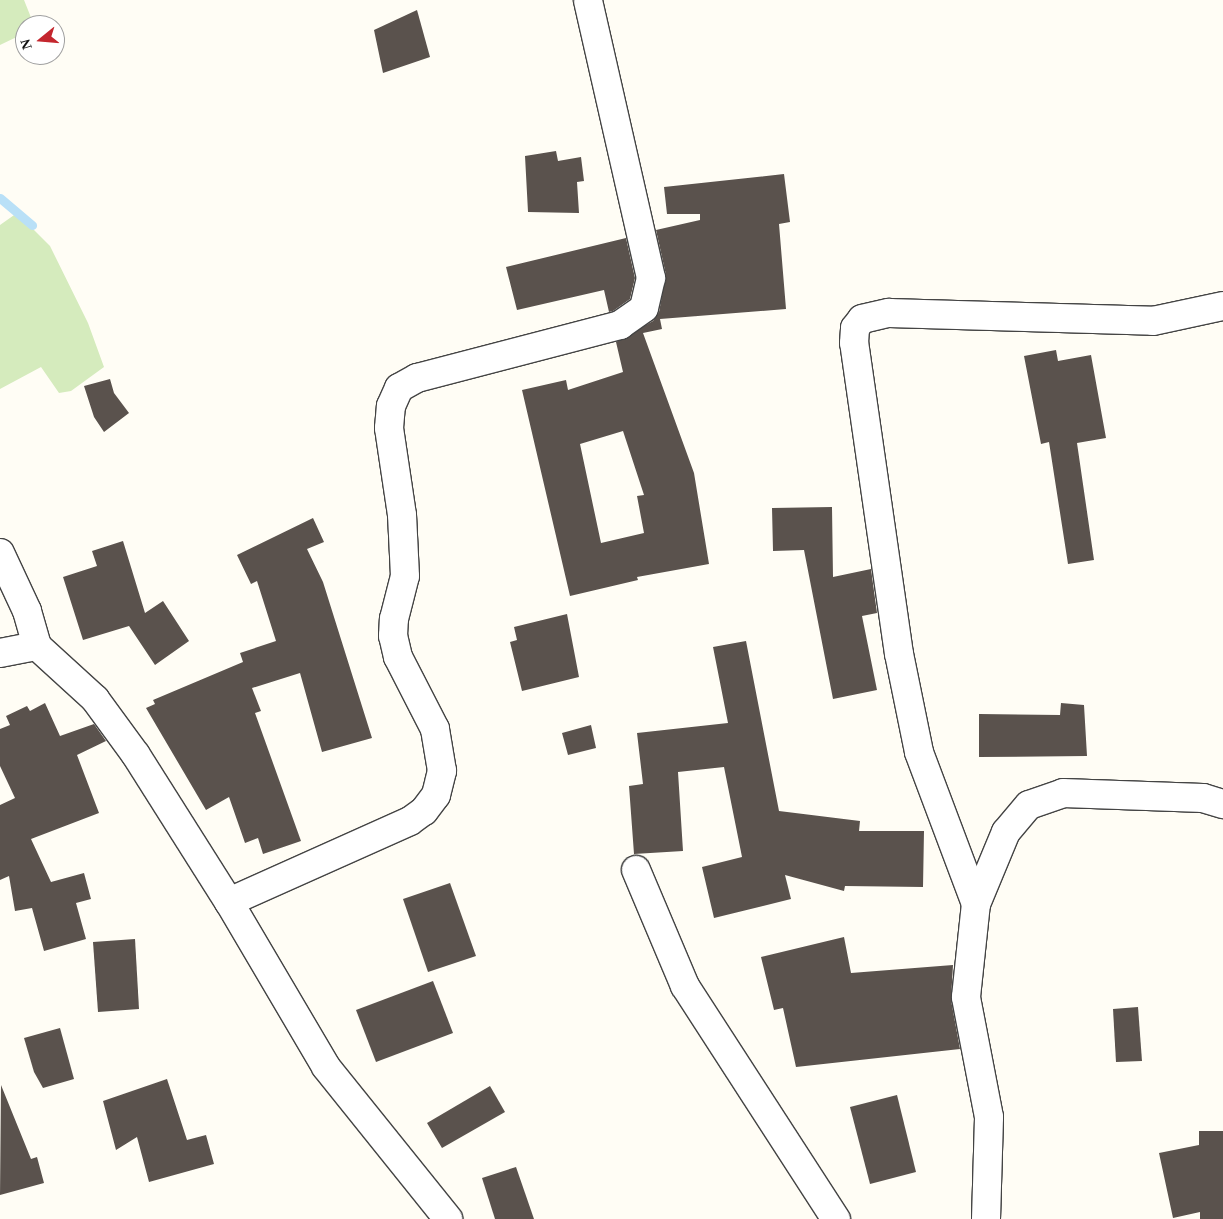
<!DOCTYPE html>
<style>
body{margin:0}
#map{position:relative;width:1223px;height:1219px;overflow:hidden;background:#fffdf5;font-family:"Times New Roman",serif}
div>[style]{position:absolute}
.green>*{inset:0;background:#d5ebbd}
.stream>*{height:9px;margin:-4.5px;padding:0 4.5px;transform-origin:4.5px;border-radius:4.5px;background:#b9e0f7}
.building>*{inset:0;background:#5a524d}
.roads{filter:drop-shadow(1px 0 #444) drop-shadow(-1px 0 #444) drop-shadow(0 1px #444) drop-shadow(0 -1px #444)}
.minor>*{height:28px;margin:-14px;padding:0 14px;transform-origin:14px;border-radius:14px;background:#fff}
span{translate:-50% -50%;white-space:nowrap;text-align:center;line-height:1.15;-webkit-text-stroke:5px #fff;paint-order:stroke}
.north{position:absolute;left:15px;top:15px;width:50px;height:50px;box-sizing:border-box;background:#fff;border:1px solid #a0a0a0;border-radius:50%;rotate:253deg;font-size:14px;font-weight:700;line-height:20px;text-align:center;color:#111}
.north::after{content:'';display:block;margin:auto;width:18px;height:22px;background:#c4262e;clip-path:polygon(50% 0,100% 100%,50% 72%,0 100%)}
</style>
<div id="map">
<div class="green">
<i style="clip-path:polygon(0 0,24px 0,34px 25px,25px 25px,25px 33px,0 45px)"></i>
<i style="clip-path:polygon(17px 213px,50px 246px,88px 323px,104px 367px,71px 391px,59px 393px,41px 367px,0 389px,0 225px)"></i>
</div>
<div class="stream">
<i style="left:0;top:198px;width:42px;rotate:40.2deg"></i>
</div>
<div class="building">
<i style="clip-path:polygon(417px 10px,430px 57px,383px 73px,374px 30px)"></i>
<i style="clip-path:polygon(556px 151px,558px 161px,581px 157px,584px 181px,577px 182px,579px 213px,528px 212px,525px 156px)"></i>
<i style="clip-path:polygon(evenodd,784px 174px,790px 222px,779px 224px,786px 309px,660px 319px,662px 329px,643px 333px,694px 473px,709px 564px,637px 577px,638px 580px,570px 596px,522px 390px,566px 380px,568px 390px,623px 372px,616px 342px,653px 321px,659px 312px,666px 275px,656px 230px,700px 220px,700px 214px,667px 214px,664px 187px,784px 174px,623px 431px,644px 495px,637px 496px,644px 533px,601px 543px,580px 444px,623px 431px)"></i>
<i style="clip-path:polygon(626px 238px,635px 278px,630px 299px,613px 311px,609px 312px,604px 290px,517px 310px,506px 267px)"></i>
<i style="clip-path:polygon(1056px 350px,1058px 361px,1091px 355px,1106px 438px,1077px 443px,1094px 560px,1068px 564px,1049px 442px,1041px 444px,1024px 356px)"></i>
<i style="clip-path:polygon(110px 379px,114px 393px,129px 413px,104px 432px,94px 417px,84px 386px)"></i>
<i style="clip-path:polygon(832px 507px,833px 577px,871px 569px,877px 613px,862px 616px,877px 690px,833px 699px,804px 550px,773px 551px,772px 508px)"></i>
<i style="clip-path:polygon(313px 518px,324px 542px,307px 549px,323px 582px,372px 738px,322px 752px,300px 673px,252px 688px,261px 711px,255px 713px,301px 841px,263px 854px,258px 838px,245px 843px,229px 797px,206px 810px,146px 708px,155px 704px,153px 700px,243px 662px,240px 653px,276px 641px,257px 581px,251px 584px,237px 555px)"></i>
<i style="clip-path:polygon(123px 541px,145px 613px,163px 601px,189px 641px,155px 665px,129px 626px,83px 640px,63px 577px,97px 566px,92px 551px)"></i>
<i style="clip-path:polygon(567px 614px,579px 677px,522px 691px,510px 642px,517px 640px,514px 627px)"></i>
<i style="clip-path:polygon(746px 641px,779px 811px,860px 821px,859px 831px,924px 831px,923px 887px,845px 886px,844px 891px,785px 875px,791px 899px,714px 918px,702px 867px,742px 857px,724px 767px,678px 772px,683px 851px,634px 854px,629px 786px,643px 784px,637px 733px,728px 723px,713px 647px)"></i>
<i style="clip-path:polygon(45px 703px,60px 736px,94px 724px,106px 741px,77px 755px,99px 813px,31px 839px,51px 882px,84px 873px,91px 899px,76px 903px,86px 939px,44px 951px,32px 908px,15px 911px,9px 876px,0 880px,0 805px,15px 798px,0 766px,0 729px,10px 725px,6px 716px,27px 706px,30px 711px)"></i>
<i style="clip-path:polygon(1061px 703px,1084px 705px,1087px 756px,979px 757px,979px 714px,1060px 715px)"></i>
<i style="clip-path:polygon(591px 725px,596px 748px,568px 755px,562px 733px)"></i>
<i style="clip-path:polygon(450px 883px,476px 956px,428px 972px,403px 899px)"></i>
<i style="clip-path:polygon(844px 937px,851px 973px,953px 965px,951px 1000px,960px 1049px,796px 1067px,783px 1008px,774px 1010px,761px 957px)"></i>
<i style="clip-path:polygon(135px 939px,139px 1009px,98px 1012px,93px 942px)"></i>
<i style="clip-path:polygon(433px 981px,453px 1033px,376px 1062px,356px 1010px)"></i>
<i style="clip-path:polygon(1138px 1007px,1142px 1061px,1116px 1062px,1113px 1009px)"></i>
<i style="clip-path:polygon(60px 1028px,74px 1079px,43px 1088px,34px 1072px,24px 1038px)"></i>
<i style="clip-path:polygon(167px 1079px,187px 1140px,206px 1135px,214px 1164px,149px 1182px,137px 1137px,116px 1150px,103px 1101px)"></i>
<i style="clip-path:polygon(1px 1085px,31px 1159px,37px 1157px,44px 1183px,0 1195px)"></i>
<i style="clip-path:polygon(490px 1086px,505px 1112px,442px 1148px,427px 1123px)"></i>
<i style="clip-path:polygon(897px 1095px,916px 1172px,870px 1184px,850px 1107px)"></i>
<i style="clip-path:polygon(1199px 1131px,1223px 1131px,1223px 1219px,1200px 1219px,1200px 1212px,1173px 1218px,1159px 1153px,1199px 1145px)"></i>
<i style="clip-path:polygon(516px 1167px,534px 1219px,495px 1219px,482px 1178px)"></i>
</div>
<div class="roads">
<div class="minor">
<i style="left:0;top:553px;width:64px;rotate:65deg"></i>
<i style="left:27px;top:611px;width:36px;rotate:74deg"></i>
<i style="left:0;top:653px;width:38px;rotate:-11deg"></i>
<i style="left:37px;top:646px;width:79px;rotate:42.4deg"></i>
<i style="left:95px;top:699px;width:69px;rotate:53.8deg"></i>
<i style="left:136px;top:755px;width:174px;rotate:57.7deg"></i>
<i style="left:229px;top:902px;width:191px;rotate:59.5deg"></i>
<i style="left:326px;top:1067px;width:195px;rotate:51.2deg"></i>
<i style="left:636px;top:870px;width:126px;rotate:67.1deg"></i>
<i style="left:685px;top:986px;width:278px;rotate:57.1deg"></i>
<i style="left:229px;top:902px;width:198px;rotate:-24.1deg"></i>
<i style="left:410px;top:821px;width:17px;rotate:-36deg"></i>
<i style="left:424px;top:811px;width:20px;rotate:-53deg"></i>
<i style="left:436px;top:795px;width:25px;rotate:-76deg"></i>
<i style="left:442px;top:771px;width:43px;rotate:-99.5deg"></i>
<i style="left:435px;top:729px;width:81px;rotate:-117.2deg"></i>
<i style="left:398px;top:657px;width:22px;rotate:-103deg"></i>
<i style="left:393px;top:636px;width:17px;rotate:-87deg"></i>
<i style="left:394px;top:619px;width:44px;rotate:-75.7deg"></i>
<i style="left:405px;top:576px;width:61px;rotate:-92.8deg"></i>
<i style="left:402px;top:515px;width:88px;rotate:-98.5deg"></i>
<i style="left:389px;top:428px;width:22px;rotate:-85deg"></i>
<i style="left:391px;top:406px;width:20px;rotate:-66deg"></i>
<i style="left:399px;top:388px;width:21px;rotate:-29deg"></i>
<i style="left:417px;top:378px;width:210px;rotate:-14.6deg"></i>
<i style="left:620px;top:325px;width:29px;rotate:-35deg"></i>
<i style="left:644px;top:308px;width:31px;rotate:-77deg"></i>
<i style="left:651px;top:278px;width:284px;rotate:-102.8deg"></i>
<i style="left:976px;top:904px;width:162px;rotate:-110.6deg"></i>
<i style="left:919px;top:752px;width:100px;rotate:-101.5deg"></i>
<i style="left:899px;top:654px;width:314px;rotate:-98.2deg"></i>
<i style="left:854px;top:343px;width:15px;rotate:-86deg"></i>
<i style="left:855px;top:328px;width:11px;rotate:-52deg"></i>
<i style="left:862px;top:319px;width:28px;rotate:-13deg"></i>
<i style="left:889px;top:313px;width:264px;rotate:1.7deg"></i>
<i style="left:1153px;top:321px;width:72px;rotate:-12.1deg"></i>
<i style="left:986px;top:1219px;width:102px;rotate:-88.3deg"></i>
<i style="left:989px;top:1117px;width:122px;rotate:-100.9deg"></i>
<i style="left:966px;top:997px;width:94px;rotate:-83.9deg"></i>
<i style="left:976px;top:904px;width:78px;rotate:-67.4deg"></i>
<i style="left:1006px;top:832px;width:35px;rotate:-50deg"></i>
<i style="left:1029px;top:805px;width:36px;rotate:-19deg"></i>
<i style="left:1063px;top:793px;width:140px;rotate:2deg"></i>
<i style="left:1203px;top:798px;width:21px;rotate:17deg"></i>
</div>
</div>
<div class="north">N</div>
</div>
